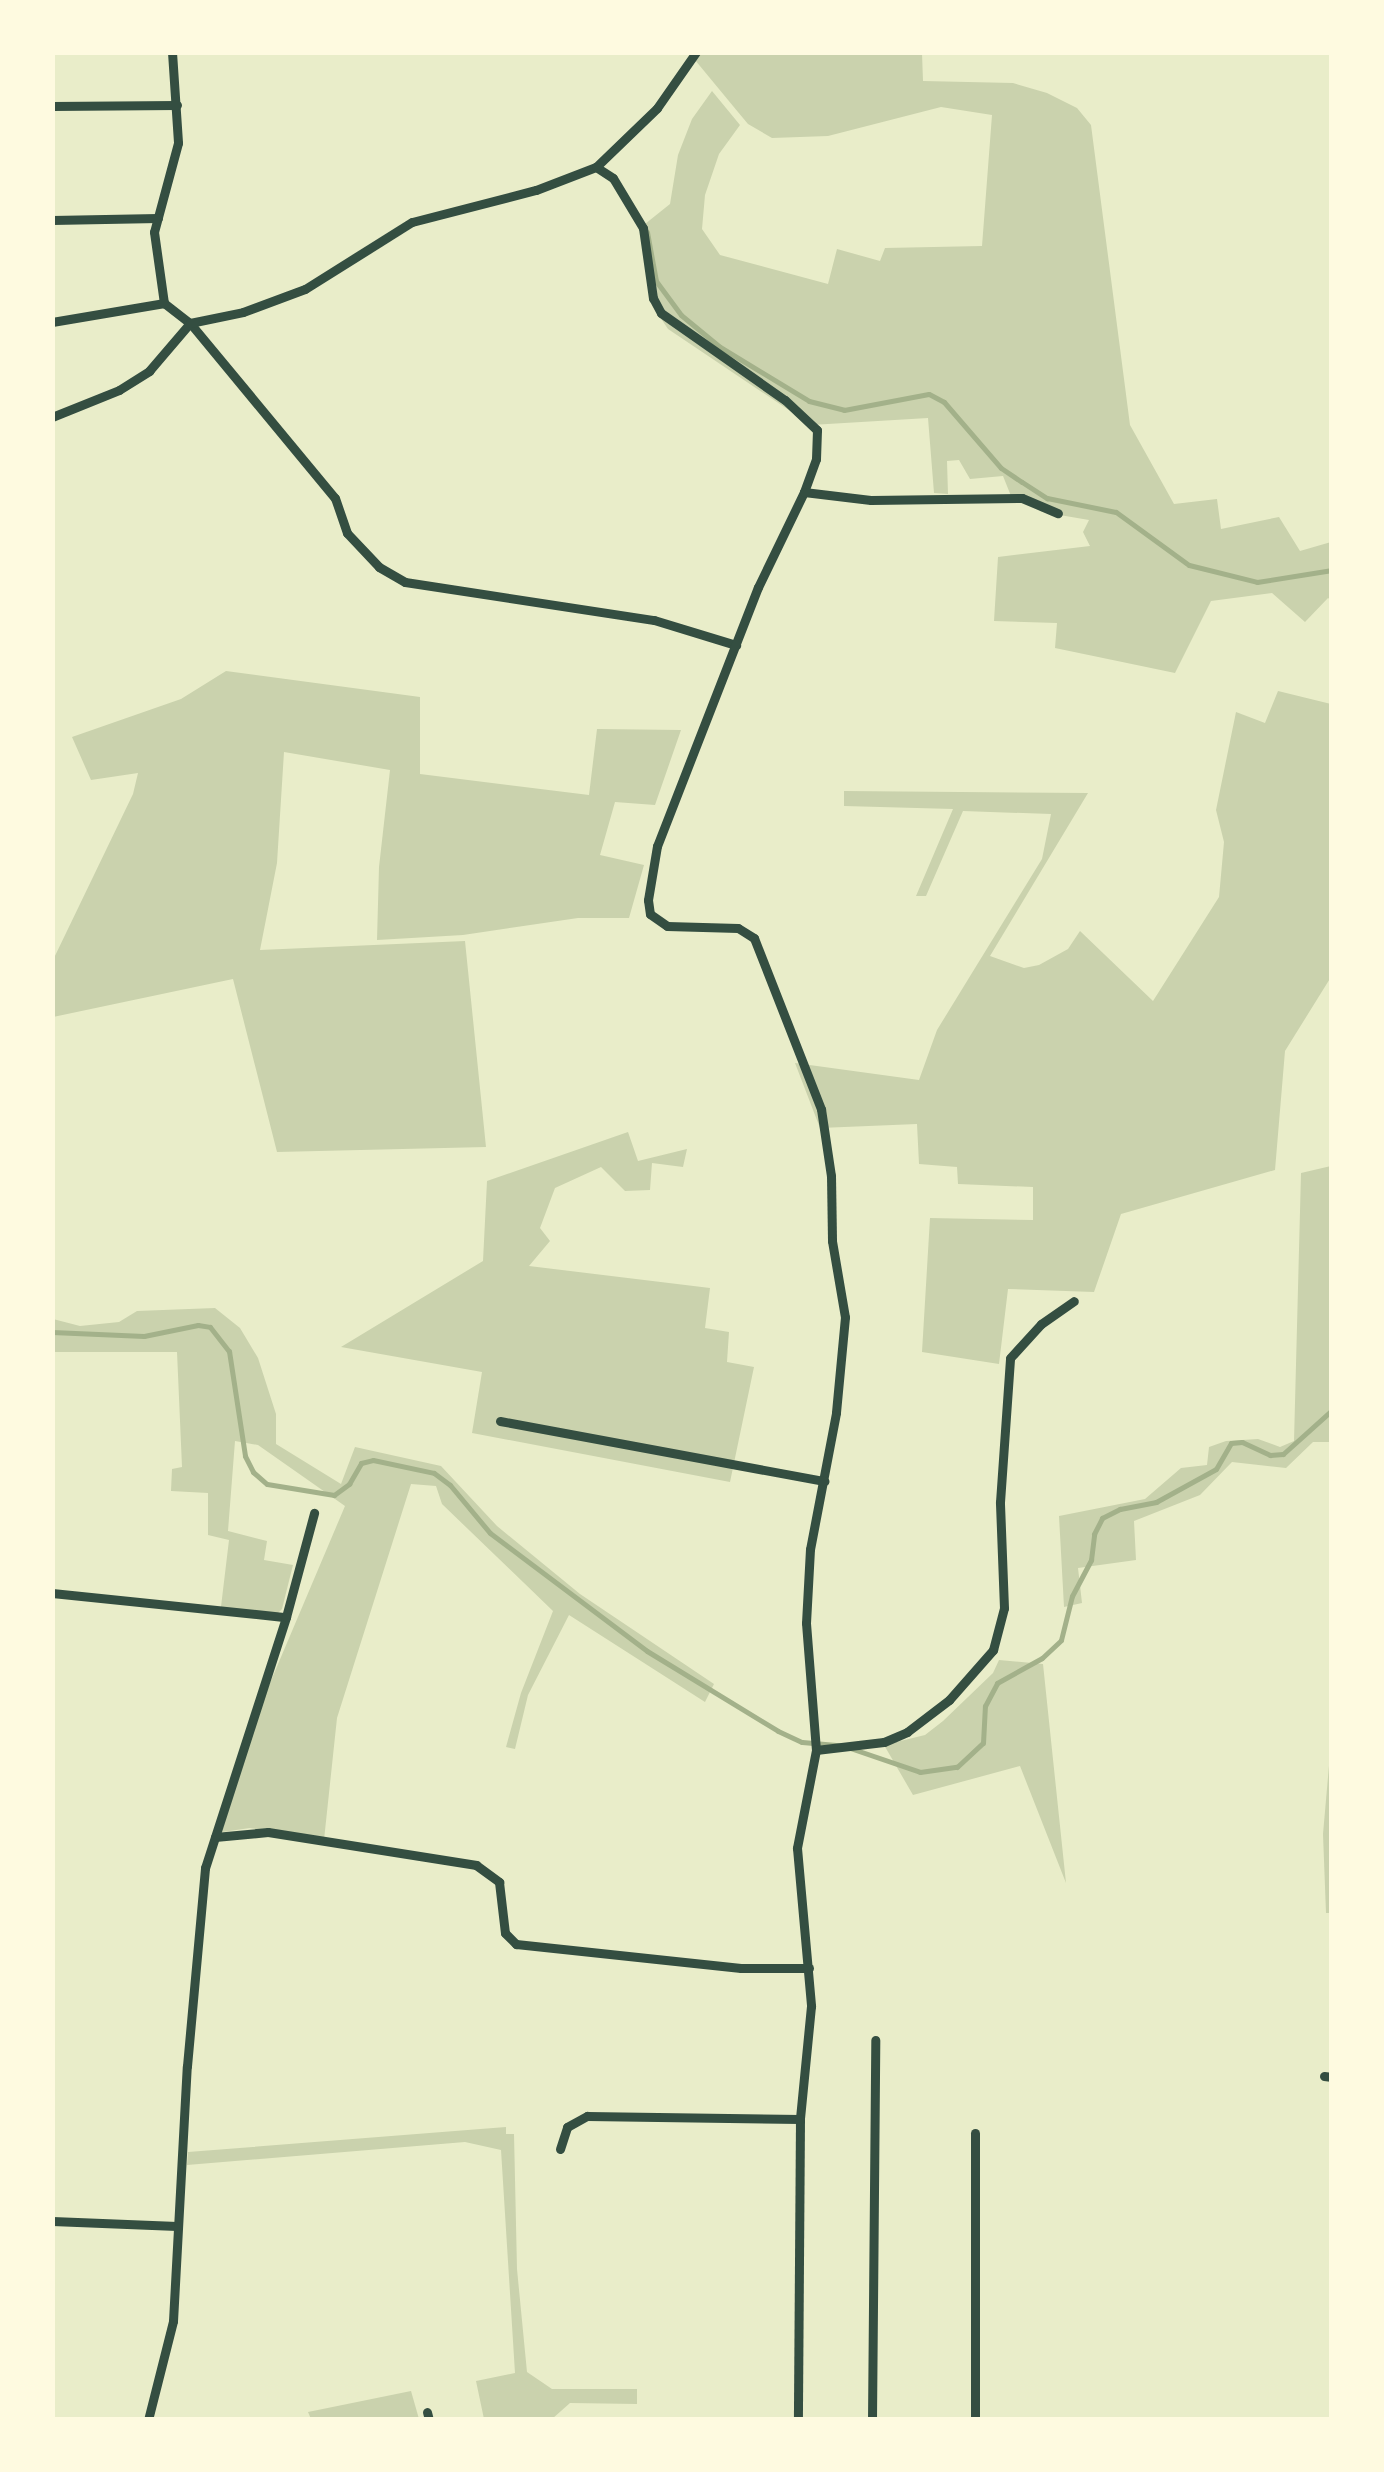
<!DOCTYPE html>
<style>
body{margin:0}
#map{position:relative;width:1384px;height:2472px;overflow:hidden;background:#e9edc9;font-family:Barlow,sans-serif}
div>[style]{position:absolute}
.green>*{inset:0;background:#cad2ad}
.stream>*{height:5px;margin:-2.5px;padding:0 2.5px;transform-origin:2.5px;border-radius:2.5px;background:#a3b18a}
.minor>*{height:9px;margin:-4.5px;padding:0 4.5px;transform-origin:4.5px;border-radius:4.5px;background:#344e41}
span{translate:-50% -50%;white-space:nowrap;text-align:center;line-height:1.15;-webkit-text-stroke:9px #fefae0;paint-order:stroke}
.frame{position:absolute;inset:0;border:55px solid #fefae0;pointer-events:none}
</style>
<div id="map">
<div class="green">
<i style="clip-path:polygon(700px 53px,922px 53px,923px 81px,1013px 83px,1047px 93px,1077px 108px,1091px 125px,1130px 425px,1174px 504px,1217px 499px,1221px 529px,1279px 517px,1300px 551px,1331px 542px,1331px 600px,1328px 598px,1305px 622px,1272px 593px,1211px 601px,1175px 673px,1055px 648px,1057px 623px,994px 621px,998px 557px,1090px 546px,1083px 532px,1089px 520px,1042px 512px,1011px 496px,1003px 476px,970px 479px,959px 460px,947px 461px,948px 494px,934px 493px,928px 418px,811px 425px,668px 329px,652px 305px,640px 228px,670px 204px,678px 155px,692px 119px,712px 91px,740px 125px,719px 154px,705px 195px,702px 229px,720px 255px,828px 284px,837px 249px,880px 261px,885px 248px,982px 246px,992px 115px,941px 107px,828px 136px,772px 138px,748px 124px,733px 106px,695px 60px)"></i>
<i style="clip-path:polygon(226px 671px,420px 697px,420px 774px,589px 795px,597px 729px,681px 730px,655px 805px,615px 802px,600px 855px,644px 865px,629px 918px,578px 918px,463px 935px,377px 940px,379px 867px,390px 770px,284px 752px,277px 863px,260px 950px,465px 941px,486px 1147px,277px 1152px,233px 979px,53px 1017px,53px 960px,133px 794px,138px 773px,91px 780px,72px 737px,181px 699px)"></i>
<i style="clip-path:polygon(1278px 691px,1331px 704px,1331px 977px,1285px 1051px,1275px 1170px,1121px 1214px,1094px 1292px,1008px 1289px,999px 1364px,922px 1352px,930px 1218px,1033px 1220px,1033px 1187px,958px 1184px,957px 1167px,919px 1164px,917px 1124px,820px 1128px,795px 1063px,919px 1080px,937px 1030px,1042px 859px,1051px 814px,963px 811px,926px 896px,916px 896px,953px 809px,844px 806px,844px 791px,1088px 793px,990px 956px,1024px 968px,1039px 965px,1068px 949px,1080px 931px,1153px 1001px,1219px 897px,1224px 842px,1216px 810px,1236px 712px,1265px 723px)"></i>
<i style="clip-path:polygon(628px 1132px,638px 1161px,687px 1149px,683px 1167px,652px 1163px,650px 1190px,625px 1191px,601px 1167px,555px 1188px,540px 1228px,550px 1241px,529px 1266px,710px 1288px,705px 1328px,729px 1332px,727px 1362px,754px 1367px,730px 1482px,472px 1433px,482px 1372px,341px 1347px,483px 1261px,487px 1181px)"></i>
<i style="clip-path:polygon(1331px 1166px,1331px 1442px,1313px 1442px,1286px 1468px,1232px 1462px,1200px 1495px,1134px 1521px,1136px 1560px,1078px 1568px,1082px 1603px,1064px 1607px,1059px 1516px,1145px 1499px,1181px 1468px,1207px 1465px,1209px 1447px,1226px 1441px,1258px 1439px,1280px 1447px,1294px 1441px,1301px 1173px)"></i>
<i style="clip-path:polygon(215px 1308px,240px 1328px,258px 1358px,276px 1414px,276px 1444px,341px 1484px,355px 1447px,441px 1466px,497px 1526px,580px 1594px,714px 1684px,705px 1702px,569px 1615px,528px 1695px,515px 1749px,506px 1747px,521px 1693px,553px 1611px,442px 1504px,436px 1486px,411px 1484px,337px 1718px,324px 1840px,250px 1828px,222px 1832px,245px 1742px,345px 1506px,258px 1445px,235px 1441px,228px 1531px,267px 1541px,264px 1560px,293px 1565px,282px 1609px,276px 1615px,220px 1615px,229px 1540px,208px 1535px,208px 1493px,171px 1491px,172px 1469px,182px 1467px,177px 1352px,53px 1352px,53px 1319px,80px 1326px,119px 1322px,137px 1311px)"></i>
<i style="clip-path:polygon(999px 1660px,1043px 1664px,1066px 1883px,1020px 1766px,913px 1795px,884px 1745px,925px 1735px,943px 1721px,993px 1673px)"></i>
<i style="clip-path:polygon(1331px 1743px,1332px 1913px,1326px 1913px,1323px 1834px)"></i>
<i style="clip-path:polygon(506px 2127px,506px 2134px,514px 2134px,517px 2269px,527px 2372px,552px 2389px,637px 2389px,637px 2404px,570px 2403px,552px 2419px,484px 2419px,476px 2381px,515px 2373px,501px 2150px,465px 2142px,187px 2165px,188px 2152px)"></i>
<i style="clip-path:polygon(411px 2391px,419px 2419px,311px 2419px,308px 2412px)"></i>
</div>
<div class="stream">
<i style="left:647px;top:232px;width:50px;rotate:79.6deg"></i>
<i style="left:656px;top:281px;width:42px;rotate:53.7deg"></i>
<i style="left:681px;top:315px;width:50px;rotate:39.4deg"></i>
<i style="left:720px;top:347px;width:104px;rotate:31.2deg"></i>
<i style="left:809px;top:401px;width:36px;rotate:14deg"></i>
<i style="left:844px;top:410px;width:86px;rotate:-10.7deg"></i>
<i style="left:929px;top:394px;width:17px;rotate:28deg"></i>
<i style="left:944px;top:402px;width:87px;rotate:49.2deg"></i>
<i style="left:1001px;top:468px;width:25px;rotate:34deg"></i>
<i style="left:1022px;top:482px;width:30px;rotate:33deg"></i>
<i style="left:1047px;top:498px;width:70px;rotate:11.5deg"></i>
<i style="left:1116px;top:512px;width:90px;rotate:36deg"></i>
<i style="left:1189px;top:565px;width:70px;rotate:14deg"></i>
<i style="left:1257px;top:582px;width:76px;rotate:-9.1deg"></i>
<i style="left:52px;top:1332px;width:92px;rotate:2.5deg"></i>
<i style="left:144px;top:1336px;width:55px;rotate:-11.5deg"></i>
<i style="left:198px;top:1325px;width:12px;rotate:9deg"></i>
<i style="left:210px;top:1327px;width:31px;rotate:52deg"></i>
<i style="left:229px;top:1351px;width:106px;rotate:81.3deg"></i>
<i style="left:245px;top:1456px;width:18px;rotate:63deg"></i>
<i style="left:253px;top:1472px;width:18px;rotate:41deg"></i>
<i style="left:267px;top:1484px;width:68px;rotate:9.3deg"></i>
<i style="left:334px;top:1495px;width:19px;rotate:-36deg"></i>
<i style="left:349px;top:1484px;width:24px;rotate:-60deg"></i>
<i style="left:361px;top:1463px;width:12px;rotate:-14deg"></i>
<i style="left:373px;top:1460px;width:62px;rotate:12deg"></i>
<i style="left:434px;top:1473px;width:20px;rotate:37deg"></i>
<i style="left:450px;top:1485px;width:62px;rotate:50.2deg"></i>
<i style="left:490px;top:1533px;width:196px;rotate:36.9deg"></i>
<i style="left:647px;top:1651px;width:153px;rotate:31.4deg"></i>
<i style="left:778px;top:1731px;width:26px;rotate:25deg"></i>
<i style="left:802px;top:1742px;width:37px;rotate:5deg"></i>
<i style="left:850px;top:1748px;width:74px;rotate:18.9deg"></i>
<i style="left:920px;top:1772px;width:37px;rotate:-8deg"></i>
<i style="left:957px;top:1767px;width:35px;rotate:-43deg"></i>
<i style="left:983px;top:1743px;width:37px;rotate:-87deg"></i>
<i style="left:985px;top:1706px;width:26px;rotate:-62deg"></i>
<i style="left:997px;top:1683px;width:51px;rotate:-29.1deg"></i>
<i style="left:1042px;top:1658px;width:26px;rotate:-43deg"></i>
<i style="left:1061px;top:1640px;width:45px;rotate:-76deg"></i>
<i style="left:1072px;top:1596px;width:41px;rotate:-62.2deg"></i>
<i style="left:1091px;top:1560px;width:26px;rotate:-83deg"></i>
<i style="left:1094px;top:1534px;width:18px;rotate:-63deg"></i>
<i style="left:1102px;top:1518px;width:20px;rotate:-27deg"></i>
<i style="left:1120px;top:1509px;width:37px;rotate:-11deg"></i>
<i style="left:1156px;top:1502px;width:68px;rotate:-28.8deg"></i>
<i style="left:1216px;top:1469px;width:30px;rotate:-60deg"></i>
<i style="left:1231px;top:1443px;width:11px;rotate:-5deg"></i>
<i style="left:1242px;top:1442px;width:31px;rotate:25deg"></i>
<i style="left:1270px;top:1455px;width:13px;rotate:-4deg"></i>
<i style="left:1283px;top:1454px;width:66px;rotate:-41.9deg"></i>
</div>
<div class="minor">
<i style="left:172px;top:52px;width:91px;rotate:86.2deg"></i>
<i style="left:178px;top:143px;width:92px;rotate:105.1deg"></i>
<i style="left:154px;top:232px;width:72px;rotate:82deg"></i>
<i style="left:164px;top:303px;width:33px;rotate:38deg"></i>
<i style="left:190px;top:323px;width:227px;rotate:50.4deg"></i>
<i style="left:335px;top:498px;width:37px;rotate:71deg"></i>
<i style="left:347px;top:533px;width:47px;rotate:46.7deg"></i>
<i style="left:379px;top:567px;width:30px;rotate:30deg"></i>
<i style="left:405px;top:582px;width:252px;rotate:8.7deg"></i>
<i style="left:654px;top:620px;width:86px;rotate:17deg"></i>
<i style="left:52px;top:106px;width:125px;rotate:-0.5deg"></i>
<i style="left:596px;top:167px;width:20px;rotate:33deg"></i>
<i style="left:613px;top:178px;width:58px;rotate:59deg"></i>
<i style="left:643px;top:228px;width:71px;rotate:81.9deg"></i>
<i style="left:653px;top:298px;width:17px;rotate:62deg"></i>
<i style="left:661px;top:313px;width:151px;rotate:35.1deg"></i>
<i style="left:785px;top:400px;width:44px;rotate:43.2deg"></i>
<i style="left:817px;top:430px;width:29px;rotate:92deg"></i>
<i style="left:816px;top:459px;width:35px;rotate:110deg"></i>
<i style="left:804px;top:492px;width:106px;rotate:115.8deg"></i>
<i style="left:758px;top:587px;width:278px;rotate:111.3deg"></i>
<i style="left:657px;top:846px;width:55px;rotate:99.5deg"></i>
<i style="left:648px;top:900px;width:14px;rotate:82deg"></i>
<i style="left:650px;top:914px;width:21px;rotate:35deg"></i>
<i style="left:667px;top:926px;width:71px;rotate:1.6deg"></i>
<i style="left:738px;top:928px;width:19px;rotate:32deg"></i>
<i style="left:754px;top:938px;width:184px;rotate:68.6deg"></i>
<i style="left:821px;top:1109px;width:68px;rotate:81.5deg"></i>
<i style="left:831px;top:1176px;width:65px;rotate:89.1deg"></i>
<i style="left:832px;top:1241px;width:77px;rotate:80.3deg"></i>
<i style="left:845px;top:1317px;width:96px;rotate:95.4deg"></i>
<i style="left:836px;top:1413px;width:138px;rotate:100.8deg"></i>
<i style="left:810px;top:1549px;width:74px;rotate:93.1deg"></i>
<i style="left:806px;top:1623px;width:127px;rotate:85.5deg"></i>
<i style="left:816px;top:1750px;width:100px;rotate:101deg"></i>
<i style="left:797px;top:1848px;width:159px;rotate:84.9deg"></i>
<i style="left:811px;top:2006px;width:114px;rotate:95.6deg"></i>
<i style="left:800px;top:2119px;width:301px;rotate:90.4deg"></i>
<i style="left:52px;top:220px;width:106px;rotate:-1.1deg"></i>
<i style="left:52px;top:322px;width:114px;rotate:-9.6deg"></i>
<i style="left:52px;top:417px;width:72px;rotate:-21.9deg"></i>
<i style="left:119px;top:390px;width:36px;rotate:-32deg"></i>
<i style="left:149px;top:371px;width:63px;rotate:-49.5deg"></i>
<i style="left:190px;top:323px;width:54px;rotate:-11.7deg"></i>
<i style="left:243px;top:312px;width:66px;rotate:-20.4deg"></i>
<i style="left:305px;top:289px;width:126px;rotate:-32.1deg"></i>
<i style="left:412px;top:222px;width:128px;rotate:-14.5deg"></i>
<i style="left:536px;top:190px;width:64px;rotate:-21deg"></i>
<i style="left:596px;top:167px;width:85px;rotate:-44deg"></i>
<i style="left:657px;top:108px;width:68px;rotate:-55.1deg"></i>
<i style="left:804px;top:492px;width:67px;rotate:6.8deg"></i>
<i style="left:871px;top:500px;width:151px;rotate:-0.8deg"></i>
<i style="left:1022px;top:498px;width:39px;rotate:23deg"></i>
<i style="left:500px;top:1421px;width:330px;rotate:10.5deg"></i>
<i style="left:52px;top:1593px;width:235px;rotate:5.9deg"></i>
<i style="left:816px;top:1750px;width:68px;rotate:-6.7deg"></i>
<i style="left:884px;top:1742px;width:25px;rotate:-23deg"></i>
<i style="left:907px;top:1732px;width:53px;rotate:-37.3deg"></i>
<i style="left:949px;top:1700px;width:67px;rotate:-48.7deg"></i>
<i style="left:993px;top:1650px;width:43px;rotate:-75.3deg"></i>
<i style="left:1004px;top:1608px;width:106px;rotate:-92.2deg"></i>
<i style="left:1000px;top:1502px;width:144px;rotate:-86deg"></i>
<i style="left:1010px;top:1358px;width:46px;rotate:-47.6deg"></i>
<i style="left:1041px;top:1324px;width:40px;rotate:-34.9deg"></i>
<i style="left:215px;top:1837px;width:53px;rotate:-5.4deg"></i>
<i style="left:268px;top:1832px;width:211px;rotate:9deg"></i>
<i style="left:476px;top:1865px;width:29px;rotate:36deg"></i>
<i style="left:499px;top:1882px;width:51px;rotate:83.3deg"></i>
<i style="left:505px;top:1933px;width:16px;rotate:45deg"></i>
<i style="left:516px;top:1944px;width:226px;rotate:6.1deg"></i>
<i style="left:741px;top:1968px;width:68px"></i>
<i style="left:1324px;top:2076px;width:8px;rotate:7deg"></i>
<i style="left:560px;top:2149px;width:23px;rotate:-72deg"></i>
<i style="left:567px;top:2127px;width:23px;rotate:-29deg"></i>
<i style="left:587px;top:2116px;width:213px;rotate:0.8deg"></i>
<i style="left:52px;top:2221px;width:125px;rotate:2.3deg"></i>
<i style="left:427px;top:2412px;width:8px;rotate:76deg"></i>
<i style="left:148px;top:2420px;width:102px;rotate:-75.8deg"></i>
<i style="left:173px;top:2321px;width:255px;rotate:-86.9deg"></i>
<i style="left:187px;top:2066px;width:199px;rotate:-84.8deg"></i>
<i style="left:205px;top:1868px;width:264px;rotate:-72.1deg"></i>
<i style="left:286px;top:1617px;width:108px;rotate:-74.9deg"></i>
<i style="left:872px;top:2420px;width:380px;rotate:-89.5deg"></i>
<i style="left:975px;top:2420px;width:287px;rotate:-90deg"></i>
</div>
<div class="frame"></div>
</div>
